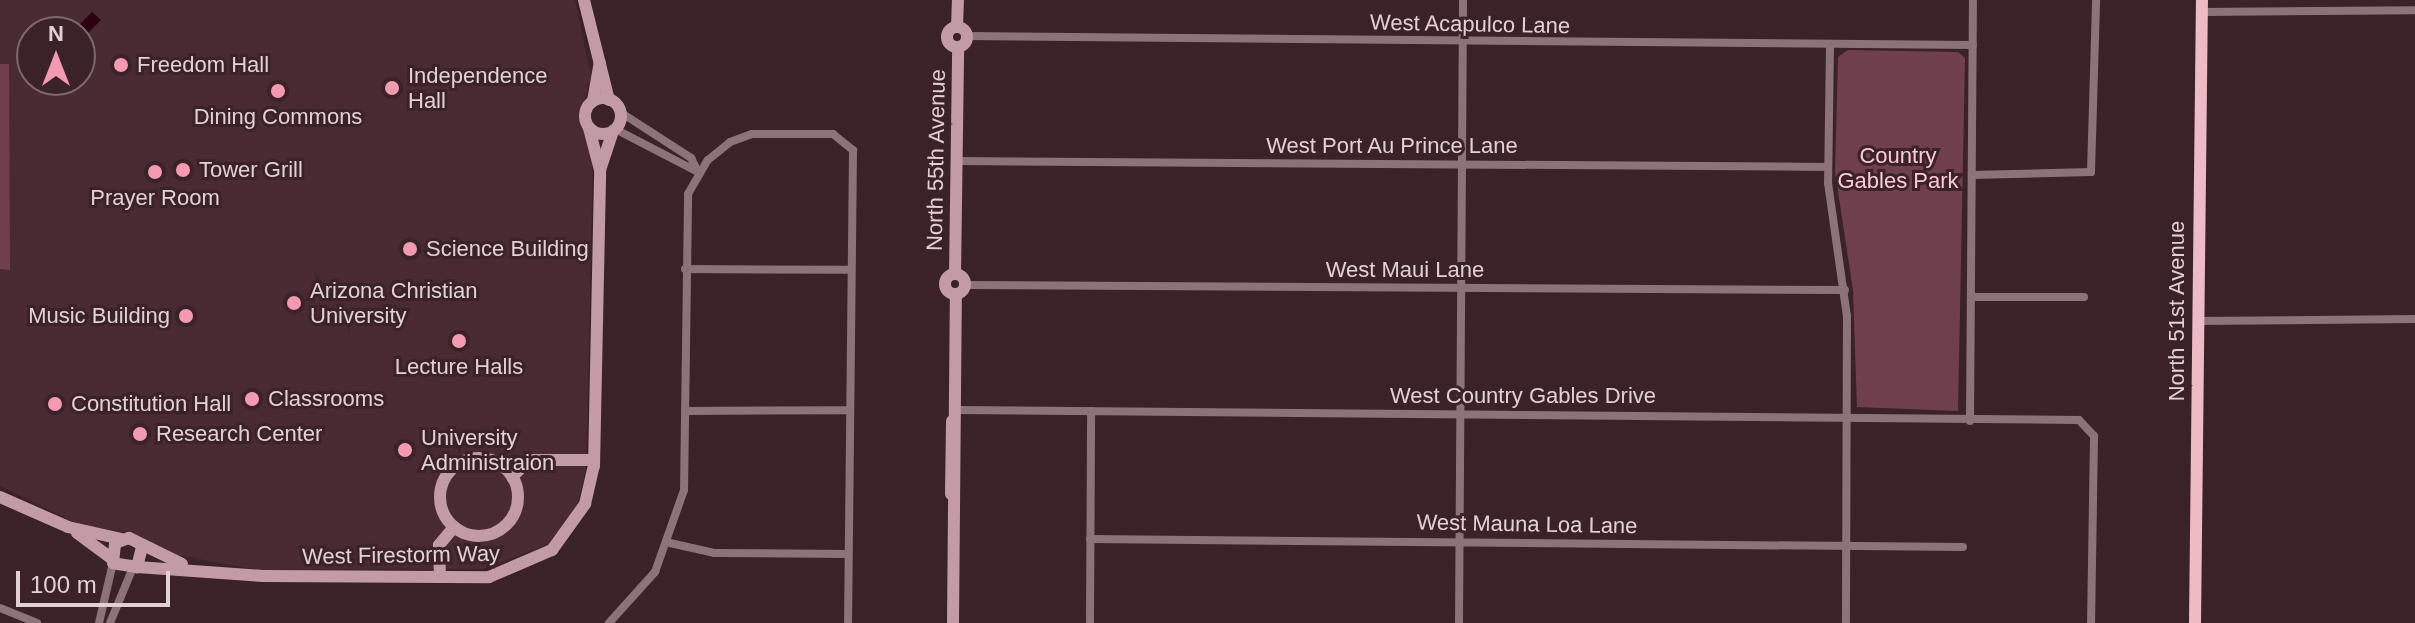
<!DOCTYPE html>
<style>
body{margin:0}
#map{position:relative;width:2415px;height:623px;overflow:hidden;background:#3b2229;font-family:Helvetica,sans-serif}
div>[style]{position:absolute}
.built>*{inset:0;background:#492a32}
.green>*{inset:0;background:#6f404c}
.water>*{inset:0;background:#2c0211}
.street>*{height:8px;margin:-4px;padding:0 4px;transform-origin:4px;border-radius:4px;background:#8c7378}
.secondary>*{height:12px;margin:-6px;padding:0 6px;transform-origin:6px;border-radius:6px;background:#c39ba4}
.secondary>.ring{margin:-6px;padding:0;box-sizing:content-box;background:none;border:12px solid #c39ba4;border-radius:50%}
.primary>*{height:12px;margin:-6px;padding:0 6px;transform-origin:6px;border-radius:6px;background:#eebac6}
.dots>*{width:22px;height:22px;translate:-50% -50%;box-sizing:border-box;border:4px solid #3b2229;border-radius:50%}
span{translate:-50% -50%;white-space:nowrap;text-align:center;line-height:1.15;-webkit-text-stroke:6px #3b2229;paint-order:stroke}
.street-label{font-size:22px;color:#e1d0d4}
.poi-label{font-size:22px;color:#e1d0d4}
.left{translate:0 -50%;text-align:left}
.right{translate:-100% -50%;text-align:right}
.park-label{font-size:22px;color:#fdc9d4}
.north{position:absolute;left:16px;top:16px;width:80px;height:80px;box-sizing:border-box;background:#3b2229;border:2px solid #7d686d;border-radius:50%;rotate:0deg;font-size:22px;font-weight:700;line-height:32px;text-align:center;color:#e1d0d4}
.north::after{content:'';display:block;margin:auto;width:28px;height:36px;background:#f29ab0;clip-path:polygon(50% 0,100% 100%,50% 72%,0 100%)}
.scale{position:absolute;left:16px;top:571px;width:154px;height:36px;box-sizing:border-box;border:4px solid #e1d0d4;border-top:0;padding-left:10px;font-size:24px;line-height:28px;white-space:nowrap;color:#e1d0d4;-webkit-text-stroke:6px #3b2229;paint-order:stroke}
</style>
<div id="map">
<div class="built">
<i style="clip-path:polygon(evenodd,0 0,575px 0,591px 76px,581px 113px,593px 157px,586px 470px,576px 508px,549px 544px,483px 569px,257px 570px,156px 551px,134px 533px,80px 525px,0 486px,0 0,32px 32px,80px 32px,80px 80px,32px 80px,32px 32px)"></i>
</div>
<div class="green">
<i style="clip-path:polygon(1848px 50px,1958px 52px,1965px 58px,1958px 411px,1857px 407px,1853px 290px,1835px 172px,1838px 57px)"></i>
<i style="clip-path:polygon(0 64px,9px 64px,10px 270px,0 269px)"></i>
</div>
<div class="water">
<i style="clip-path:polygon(92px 12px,101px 20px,81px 40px,72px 32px)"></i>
</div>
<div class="street">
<i style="left:2202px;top:12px;width:213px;rotate:-0.5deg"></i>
<i style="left:967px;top:36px;width:1006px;rotate:0.51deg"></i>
<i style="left:1830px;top:45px;width:138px;rotate:90.8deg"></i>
<i style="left:1828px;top:183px;width:134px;rotate:81.9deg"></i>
<i style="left:1847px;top:316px;width:307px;rotate:90.2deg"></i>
<i style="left:620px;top:112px;width:85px;rotate:32.9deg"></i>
<i style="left:691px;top:158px;width:16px;rotate:63deg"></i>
<i style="left:615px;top:129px;width:93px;rotate:27.4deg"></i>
<i style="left:956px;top:161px;width:872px;rotate:0.39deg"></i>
<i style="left:1972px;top:175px;width:119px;rotate:-1.4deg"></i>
<i style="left:2091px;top:172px;width:172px;rotate:-88.3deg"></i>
<i style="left:685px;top:269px;width:166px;rotate:0.3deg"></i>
<i style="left:965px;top:285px;width:880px;rotate:0.33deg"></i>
<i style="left:1971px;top:297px;width:113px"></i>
<i style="left:2198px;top:321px;width:217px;rotate:-0.5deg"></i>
<i style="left:954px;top:410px;width:1125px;rotate:0.51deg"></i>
<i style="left:2079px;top:420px;width:22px;rotate:47deg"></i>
<i style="left:2094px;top:436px;width:187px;rotate:90.9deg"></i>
<i style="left:685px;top:411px;width:164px;rotate:-0.3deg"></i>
<i style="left:1970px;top:421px;width:421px;rotate:-89.6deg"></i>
<i style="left:1090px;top:539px;width:873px;rotate:0.53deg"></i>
<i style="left:670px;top:543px;width:45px;rotate:12.8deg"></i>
<i style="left:714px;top:553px;width:134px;rotate:0.4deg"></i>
<i style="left:0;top:608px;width:40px;rotate:22deg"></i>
<i style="left:99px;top:623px;width:62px;rotate:-76.9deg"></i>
<i style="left:110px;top:623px;width:57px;rotate:-67.5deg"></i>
<i style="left:609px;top:623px;width:69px;rotate:-48deg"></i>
<i style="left:655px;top:572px;width:87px;rotate:-70.5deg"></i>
<i style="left:684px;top:490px;width:296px;rotate:-89.2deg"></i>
<i style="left:688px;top:194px;width:39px;rotate:-60deg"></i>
<i style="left:708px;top:160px;width:28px;rotate:-39deg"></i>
<i style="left:730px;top:142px;width:23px;rotate:-20deg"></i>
<i style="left:752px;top:134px;width:81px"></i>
<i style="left:833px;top:134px;width:26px;rotate:39deg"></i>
<i style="left:853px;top:150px;width:473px;rotate:90.6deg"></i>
<i style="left:1090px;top:623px;width:212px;rotate:-89.7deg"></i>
<i style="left:1459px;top:623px;width:623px;rotate:-89.63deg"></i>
</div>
<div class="secondary">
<i style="left:584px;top:0;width:103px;rotate:76deg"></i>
<i class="ring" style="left:947px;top:27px;width:8px;height:8px"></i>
<i style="left:957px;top:27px;width:27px;rotate:-88deg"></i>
<i class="ring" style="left:585px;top:98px;width:24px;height:24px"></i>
<i style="left:593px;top:101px;width:39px;rotate:-80deg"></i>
<i style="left:600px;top:170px;width:41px;rotate:-71.6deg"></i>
<i class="ring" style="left:945px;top:274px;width:8px;height:8px"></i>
<i style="left:955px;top:274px;width:227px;rotate:-89.2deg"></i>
<i class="ring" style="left:440px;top:458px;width:66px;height:66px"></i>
<i style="left:512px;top:477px;width:24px;rotate:-45deg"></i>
<i style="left:529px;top:460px;width:65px"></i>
<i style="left:951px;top:494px;width:73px;rotate:-89.2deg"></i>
<i style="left:0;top:497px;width:74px;rotate:23.8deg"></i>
<i style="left:68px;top:527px;width:54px;rotate:12.8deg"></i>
<i style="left:77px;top:533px;width:42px;rotate:36.3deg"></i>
<i style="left:142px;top:547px;width:21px;rotate:104deg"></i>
<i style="left:137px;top:567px;width:24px;rotate:-171deg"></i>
<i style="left:113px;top:563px;width:20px;rotate:-84deg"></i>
<i style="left:115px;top:543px;width:15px;rotate:-20deg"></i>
<i style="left:129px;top:538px;width:59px;rotate:26.1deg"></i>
<i style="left:137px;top:567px;width:127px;rotate:4.1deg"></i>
<i style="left:264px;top:576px;width:225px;rotate:0.3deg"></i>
<i style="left:489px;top:577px;width:69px;rotate:-23.2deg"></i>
<i style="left:552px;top:550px;width:57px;rotate:-54.3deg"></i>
<i style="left:585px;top:504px;width:39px;rotate:-77deg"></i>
<i style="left:594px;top:466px;width:296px;rotate:-88.8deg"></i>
<i style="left:600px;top:170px;width:43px;rotate:-104.7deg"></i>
<i style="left:440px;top:577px;width:32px;rotate:-92deg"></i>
<i style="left:439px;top:545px;width:23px;rotate:-50deg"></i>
<i style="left:953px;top:623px;width:329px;rotate:-89.5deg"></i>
</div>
<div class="primary">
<i style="left:2195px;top:623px;width:623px;rotate:-89.36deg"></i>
</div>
<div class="dots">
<i style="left:121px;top:65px;background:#f29ab0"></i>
<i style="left:392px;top:88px;background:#f29ab0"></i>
<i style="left:278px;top:91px;background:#f29ab0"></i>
<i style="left:183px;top:170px;background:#f29ab0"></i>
<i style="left:155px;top:172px;background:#f29ab0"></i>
<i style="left:410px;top:249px;background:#f29ab0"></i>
<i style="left:294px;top:303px;background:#f29ab0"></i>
<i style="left:186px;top:316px;background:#f29ab0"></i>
<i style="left:459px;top:341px;background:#f29ab0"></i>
<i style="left:252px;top:399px;background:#f29ab0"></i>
<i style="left:55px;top:404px;background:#f29ab0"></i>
<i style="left:140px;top:434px;background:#f29ab0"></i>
<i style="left:405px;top:450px;background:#f29ab0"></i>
</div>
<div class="street-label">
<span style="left:1470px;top:24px;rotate:1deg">West Acapulco Lane</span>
<span style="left:1392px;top:146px">West Port Au Prince Lane</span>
<span style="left:936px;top:160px;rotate:-89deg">North 55th Avenue</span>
<span style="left:1405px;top:270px">West Maui Lane</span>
<span style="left:2177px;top:311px;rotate:-90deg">North 51st Avenue</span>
<span style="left:1523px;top:396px">West Country Gables Drive</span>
<span style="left:1527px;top:524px;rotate:1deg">West Mauna Loa Lane</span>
<span style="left:401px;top:555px;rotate:-1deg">West Firestorm Way</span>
</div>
<div class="poi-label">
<span class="left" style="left:137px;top:65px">Freedom Hall</span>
<span class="left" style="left:408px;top:88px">Independence<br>Hall</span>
<span style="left:278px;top:117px">Dining Commons</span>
<span class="left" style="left:199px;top:170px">Tower Grill</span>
<span style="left:155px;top:198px">Prayer Room</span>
<span class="left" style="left:426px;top:249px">Science Building</span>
<span class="left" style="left:310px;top:303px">Arizona Christian<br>University</span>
<span class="right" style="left:170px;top:316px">Music Building</span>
<span style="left:459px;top:367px">Lecture Halls</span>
<span class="left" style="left:268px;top:399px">Classrooms</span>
<span class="left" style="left:71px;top:404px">Constitution Hall</span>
<span class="left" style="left:156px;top:434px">Research Center</span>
<span class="left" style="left:421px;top:450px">University<br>Administraion</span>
</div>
<div class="park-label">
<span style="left:1898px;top:168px">Country<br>Gables Park</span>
</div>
<div class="north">N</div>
<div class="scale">100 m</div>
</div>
